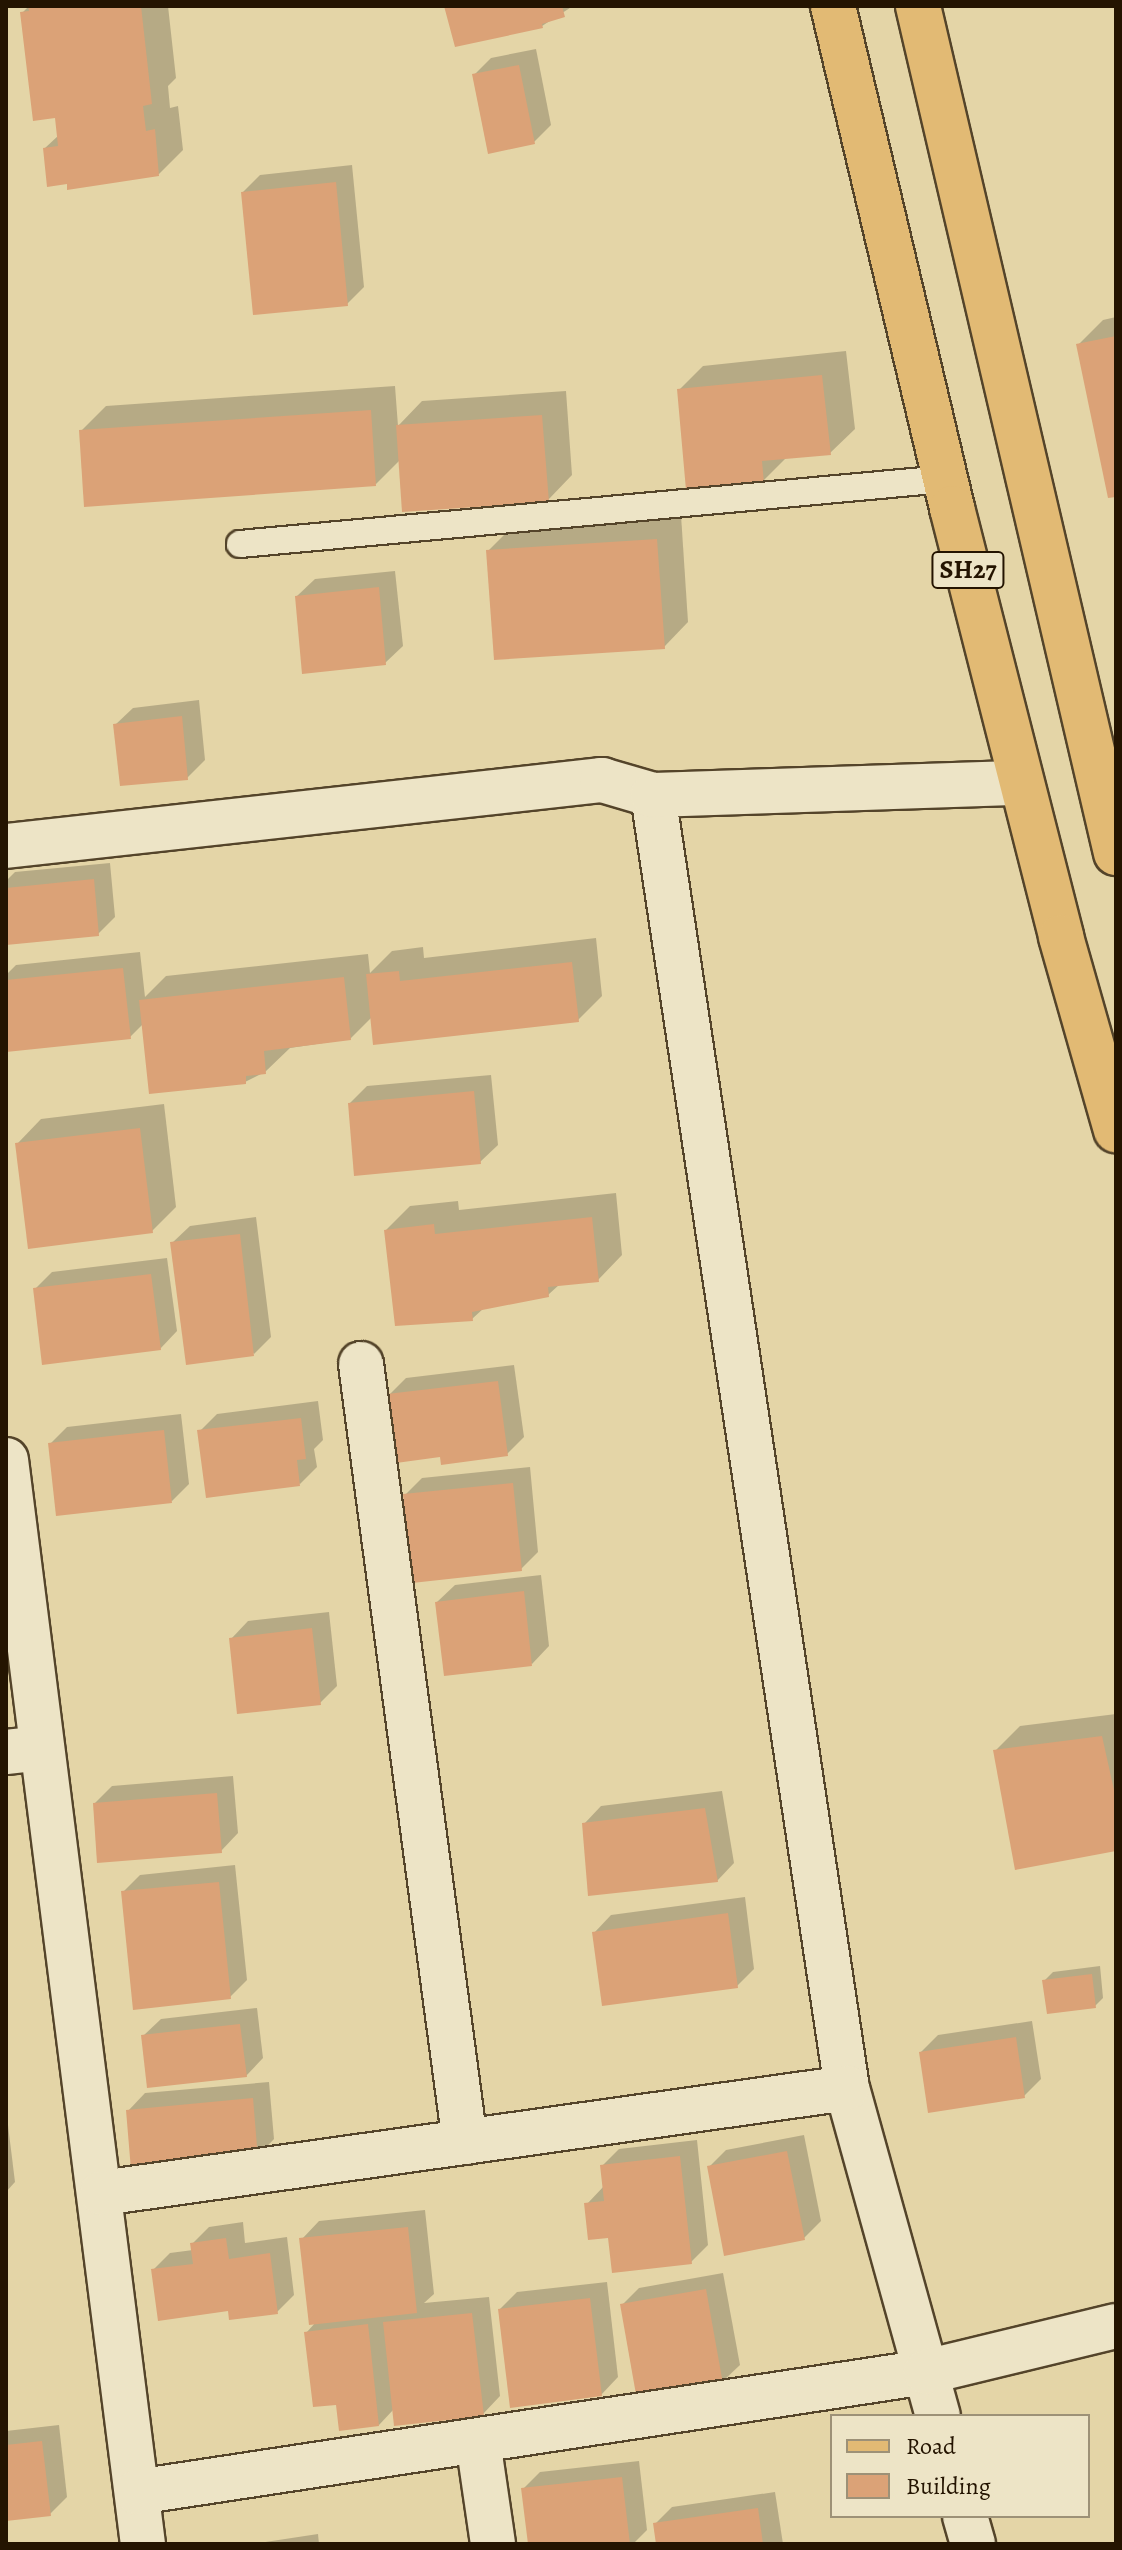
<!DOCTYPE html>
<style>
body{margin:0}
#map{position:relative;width:1122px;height:2550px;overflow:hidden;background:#e4d5a7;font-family:Alegreya,serif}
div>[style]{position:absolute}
.shadow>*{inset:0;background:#0003}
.building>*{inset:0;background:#dba277}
.roads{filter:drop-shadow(2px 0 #54442a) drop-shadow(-2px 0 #54442a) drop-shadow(0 2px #54442a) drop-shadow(0 -2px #54442a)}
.service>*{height:26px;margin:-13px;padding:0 13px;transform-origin:13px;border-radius:13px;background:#ede4c6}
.minor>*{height:44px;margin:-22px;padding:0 22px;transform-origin:22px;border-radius:22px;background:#ede4c6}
.primary>*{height:44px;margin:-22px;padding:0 22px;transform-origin:22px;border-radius:22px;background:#e2ba74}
span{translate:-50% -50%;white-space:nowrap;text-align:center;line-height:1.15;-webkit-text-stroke:6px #ede4c6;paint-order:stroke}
.shield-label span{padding:2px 6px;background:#ede4c6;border:2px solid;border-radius:6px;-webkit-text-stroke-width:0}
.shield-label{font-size:26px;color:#241401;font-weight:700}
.frame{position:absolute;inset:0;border:8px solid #241401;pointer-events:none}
.legend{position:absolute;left:830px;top:2414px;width:260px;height:104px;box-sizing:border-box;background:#ede4c6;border:2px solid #9d9177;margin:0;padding:10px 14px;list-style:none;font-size:24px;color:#241401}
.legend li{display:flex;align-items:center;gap:16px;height:40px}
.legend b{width:40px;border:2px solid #9d9177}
</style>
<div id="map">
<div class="shadow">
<i style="clip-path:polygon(29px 6px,168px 6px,176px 78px,168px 86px,170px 108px,178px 106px,183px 150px,159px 174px,69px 182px,45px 148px,59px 135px,57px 116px,23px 12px)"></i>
<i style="clip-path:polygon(446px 6px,573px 6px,542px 26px)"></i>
<i style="clip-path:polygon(536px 49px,551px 125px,534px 142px,474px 75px,491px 58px)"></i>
<i style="clip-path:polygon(352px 165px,364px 287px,347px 304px,243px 192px,260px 175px)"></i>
<i style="clip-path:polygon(1116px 317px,1116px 495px,1079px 344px,1103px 320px)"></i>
<i style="clip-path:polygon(846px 351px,855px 429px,830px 453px,787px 457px,763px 481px,679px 390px,703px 366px)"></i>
<i style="clip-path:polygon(395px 386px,398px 426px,422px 401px,566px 391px,572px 475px,548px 500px,400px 460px,376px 484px,81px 431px,106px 406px)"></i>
<i style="clip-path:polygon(681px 515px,688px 622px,664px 647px,488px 551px,513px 526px)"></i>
<i style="clip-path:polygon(395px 571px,403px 646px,385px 663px,297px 596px,315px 579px)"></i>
<i style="clip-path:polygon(199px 700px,205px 760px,187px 778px,115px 725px,133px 708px)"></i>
<i style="clip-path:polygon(110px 863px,115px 917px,98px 934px,6px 943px,6px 881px,15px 872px)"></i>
<i style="clip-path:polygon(596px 938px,602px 996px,578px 1020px,372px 1017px,350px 1039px,290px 1048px,265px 1072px,245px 1082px,144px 1023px,130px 1037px,6px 1043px,6px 975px,16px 965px,140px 952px,145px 997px,166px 976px,368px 954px,370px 973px,392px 951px,423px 947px,424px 958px)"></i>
<i style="clip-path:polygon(491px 1075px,498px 1145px,480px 1162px,350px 1103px,367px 1086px)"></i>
<i style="clip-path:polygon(164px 1104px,176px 1207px,152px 1231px,17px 1144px,41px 1119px)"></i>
<i style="clip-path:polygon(616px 1193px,622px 1255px,598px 1280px,560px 1284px,548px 1295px,484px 1308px,472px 1319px,386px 1230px,410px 1206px,458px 1201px,459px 1210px)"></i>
<i style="clip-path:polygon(256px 1217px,271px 1337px,254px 1354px,172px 1243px,190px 1226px)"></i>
<i style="clip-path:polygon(167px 1258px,177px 1331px,160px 1349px,35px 1289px,52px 1272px)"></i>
<i style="clip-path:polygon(514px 1365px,524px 1437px,507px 1454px,442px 1455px,389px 1395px,406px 1378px)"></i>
<i style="clip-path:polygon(318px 1401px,323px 1440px,314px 1449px,317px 1467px,300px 1484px,200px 1431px,217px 1414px)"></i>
<i style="clip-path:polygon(181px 1414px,189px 1484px,172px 1501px,50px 1444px,67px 1427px)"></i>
<i style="clip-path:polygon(530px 1467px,538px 1552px,521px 1569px,405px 1495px,422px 1478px)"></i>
<i style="clip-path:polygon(541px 1575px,549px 1646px,532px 1664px,437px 1602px,455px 1585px)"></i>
<i style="clip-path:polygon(329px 1612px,337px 1686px,320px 1703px,231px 1639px,248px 1621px)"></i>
<i style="clip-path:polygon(1116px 1714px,1116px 1849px,995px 1751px,1020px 1726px)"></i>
<i style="clip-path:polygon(233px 1776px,238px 1833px,221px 1851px,95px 1803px,112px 1786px)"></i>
<i style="clip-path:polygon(722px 1791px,734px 1863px,717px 1881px,584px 1824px,601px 1806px)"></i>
<i style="clip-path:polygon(235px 1865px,247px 1980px,230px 1997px,123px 1892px,140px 1875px)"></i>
<i style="clip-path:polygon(745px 1897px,754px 1969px,737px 1986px,594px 1933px,611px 1915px)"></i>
<i style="clip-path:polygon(1100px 1966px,1103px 1998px,1095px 2006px,1044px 1981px,1053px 1972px)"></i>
<i style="clip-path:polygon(257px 2008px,263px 2058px,246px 2076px,143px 2036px,161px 2019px)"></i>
<i style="clip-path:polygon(1032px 2021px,1041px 2079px,1024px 2096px,921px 2052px,938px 2035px)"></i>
<i style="clip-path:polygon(269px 2082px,274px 2139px,257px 2157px,128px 2111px,145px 2093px)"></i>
<i style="clip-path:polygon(6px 2109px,15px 2182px,6px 2192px)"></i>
<i style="clip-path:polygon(804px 2135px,821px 2221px,804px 2238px,709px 2167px,726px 2150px)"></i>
<i style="clip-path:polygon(697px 2140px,708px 2245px,691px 2262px,610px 2236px,587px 2204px,604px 2186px,602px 2166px,619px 2149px)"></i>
<i style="clip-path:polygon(425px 2210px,434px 2294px,424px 2303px,489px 2297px,500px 2396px,483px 2414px,394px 2409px,379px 2425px,338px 2403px,306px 2333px,316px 2322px,302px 2239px,319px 2221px)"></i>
<i style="clip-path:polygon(243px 2222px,245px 2243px,287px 2237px,294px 2295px,277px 2312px,230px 2309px,153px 2270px,170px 2253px,193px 2250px,192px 2244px,209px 2227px)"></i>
<i style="clip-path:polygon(723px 2273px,740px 2365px,722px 2382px,622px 2305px,639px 2288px)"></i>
<i style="clip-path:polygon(607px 2282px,618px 2377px,601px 2395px,500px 2309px,517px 2292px)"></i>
<i style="clip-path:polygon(59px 2425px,67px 2497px,50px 2514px,6px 2519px,6px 2431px)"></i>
<i style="clip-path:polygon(639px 2461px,647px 2530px,633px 2544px,530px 2544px,523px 2489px,540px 2472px)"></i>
<i style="clip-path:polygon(775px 2492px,783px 2544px,658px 2544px,655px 2524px,672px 2507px)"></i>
<i style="clip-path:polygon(318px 2534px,319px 2544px,252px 2544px)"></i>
</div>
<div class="building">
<i style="clip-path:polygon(28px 6px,141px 6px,152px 104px,143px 106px,146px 131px,155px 129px,159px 176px,67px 190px,67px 184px,47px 187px,43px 148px,58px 146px,55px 118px,33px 121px,20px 12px,29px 11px)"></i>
<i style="clip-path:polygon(444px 6px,562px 6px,565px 17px,542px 24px,543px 28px,455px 47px)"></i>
<i style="clip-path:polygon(519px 65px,535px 144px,488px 154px,472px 74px)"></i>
<i style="clip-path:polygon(336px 182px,348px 306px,253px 315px,241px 192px)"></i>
<i style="clip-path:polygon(1116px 336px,1116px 497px,1108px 498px,1076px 344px)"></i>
<i style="clip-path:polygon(822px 375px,831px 455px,762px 461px,764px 483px,686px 490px,677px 389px)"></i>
<i style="clip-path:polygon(371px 410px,376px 486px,84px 507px,79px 430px)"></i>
<i style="clip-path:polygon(542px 415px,549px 502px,402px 512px,396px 425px)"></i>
<i style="clip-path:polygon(657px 539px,665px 649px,494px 660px,486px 550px)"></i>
<i style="clip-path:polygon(379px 587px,386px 665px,302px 674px,295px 596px)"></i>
<i style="clip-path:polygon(182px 716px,188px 780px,120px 786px,113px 724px)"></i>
<i style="clip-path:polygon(94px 879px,99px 936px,6px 945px,6px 888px)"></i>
<i style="clip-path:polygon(572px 962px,579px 1022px,373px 1045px,366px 974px,399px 971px,400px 981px)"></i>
<i style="clip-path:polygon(123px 968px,131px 1039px,6px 1052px,6px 980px)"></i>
<i style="clip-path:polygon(344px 977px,351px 1040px,264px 1051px,266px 1074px,246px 1076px,246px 1084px,149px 1094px,139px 1000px)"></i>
<i style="clip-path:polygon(474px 1091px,481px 1164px,354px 1176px,348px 1103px)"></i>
<i style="clip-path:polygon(140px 1128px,153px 1233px,28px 1249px,15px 1143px)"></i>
<i style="clip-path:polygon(592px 1217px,599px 1282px,548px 1287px,549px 1297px,472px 1312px,473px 1321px,395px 1326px,384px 1230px,434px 1224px,435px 1234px)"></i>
<i style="clip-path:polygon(240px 1234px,254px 1356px,186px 1365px,170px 1242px)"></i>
<i style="clip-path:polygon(151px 1274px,161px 1350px,42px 1365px,33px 1288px)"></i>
<i style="clip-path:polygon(498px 1381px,508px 1456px,441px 1465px,440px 1457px,396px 1463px,387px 1394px)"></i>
<i style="clip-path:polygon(301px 1418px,306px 1459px,297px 1460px,300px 1486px,206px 1498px,197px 1430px)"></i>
<i style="clip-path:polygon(164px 1430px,172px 1503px,56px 1516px,48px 1443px)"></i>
<i style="clip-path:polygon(513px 1483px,522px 1571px,412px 1583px,403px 1494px)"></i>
<i style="clip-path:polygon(524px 1591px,532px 1666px,444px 1676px,435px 1602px)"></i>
<i style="clip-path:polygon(312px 1628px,321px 1705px,237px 1714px,229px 1638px)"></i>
<i style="clip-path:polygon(1102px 1736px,1116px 1799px,1116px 1851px,1015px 1870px,993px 1750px)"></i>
<i style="clip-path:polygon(217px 1793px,222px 1853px,97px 1863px,93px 1803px)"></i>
<i style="clip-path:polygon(705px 1808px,718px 1882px,588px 1896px,582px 1823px)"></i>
<i style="clip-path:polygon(219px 1882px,231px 1999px,133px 2010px,121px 1891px)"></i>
<i style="clip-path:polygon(728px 1913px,738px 1988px,602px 2006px,592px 1932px)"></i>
<i style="clip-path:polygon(1092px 1974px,1096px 2008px,1047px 2014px,1042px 1980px)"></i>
<i style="clip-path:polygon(240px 2024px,247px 2077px,147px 2088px,141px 2035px)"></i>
<i style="clip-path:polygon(1016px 2037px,1025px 2098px,928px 2113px,919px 2052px)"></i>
<i style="clip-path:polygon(253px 2098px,258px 2159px,131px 2170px,126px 2110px)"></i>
<i style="clip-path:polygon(787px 2151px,805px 2240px,724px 2256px,707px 2166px)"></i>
<i style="clip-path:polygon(680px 2156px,692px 2264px,612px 2273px,608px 2238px,588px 2240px,584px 2203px,604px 2201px,600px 2165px)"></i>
<i style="clip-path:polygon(408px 2227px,417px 2313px,309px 2325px,299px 2238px)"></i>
<i style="clip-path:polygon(226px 2238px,229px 2259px,270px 2253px,278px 2314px,229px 2320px,228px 2311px,158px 2321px,151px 2269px,193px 2264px,190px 2243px)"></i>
<i style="clip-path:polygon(706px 2289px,723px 2384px,637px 2400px,620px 2304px)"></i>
<i style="clip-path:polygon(590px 2298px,602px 2396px,510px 2408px,498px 2309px)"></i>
<i style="clip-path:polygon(472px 2313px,484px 2416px,394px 2426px,383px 2322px)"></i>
<i style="clip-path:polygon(368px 2324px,379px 2426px,339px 2431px,336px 2405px,313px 2407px,304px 2332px)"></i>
<i style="clip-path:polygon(42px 2441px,51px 2516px,6px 2521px,6px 2445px)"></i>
<i style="clip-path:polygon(622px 2477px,630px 2544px,528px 2544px,521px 2488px)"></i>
<i style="clip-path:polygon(758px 2508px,763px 2544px,656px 2544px,653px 2523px)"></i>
</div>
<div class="roads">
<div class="service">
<i style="left:240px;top:544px;width:708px;rotate:-5.27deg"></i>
</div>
<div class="minor">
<i style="left:653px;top:795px;width:1307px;rotate:81.47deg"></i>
<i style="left:847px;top:2088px;width:340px;rotate:74.5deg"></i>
<i style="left:6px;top:846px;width:600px;rotate:-6.32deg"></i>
<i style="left:602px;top:780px;width:53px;rotate:16.4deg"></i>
<i style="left:653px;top:795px;width:368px;rotate:-1.9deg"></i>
<i style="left:361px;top:1364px;width:785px;rotate:82.39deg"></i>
<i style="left:6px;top:1460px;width:1093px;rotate:82.8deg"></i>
<i style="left:6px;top:1752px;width:36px;rotate:-6deg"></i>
<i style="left:102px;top:2193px;width:752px;rotate:-8.02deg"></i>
<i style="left:478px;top:2441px;width:104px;rotate:81.7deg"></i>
<i style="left:137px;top:2492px;width:798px;rotate:-8.65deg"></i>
<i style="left:926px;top:2372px;width:195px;rotate:-13.6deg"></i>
<i style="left:965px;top:2516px;width:29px;rotate:74deg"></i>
</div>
<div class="primary">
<i style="left:833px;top:6px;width:516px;rotate:76.66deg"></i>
<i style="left:952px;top:508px;width:443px;rotate:75.7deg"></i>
<i style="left:1061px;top:937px;width:201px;rotate:74.1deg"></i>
<i style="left:918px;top:6px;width:870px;rotate:76.84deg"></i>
</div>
</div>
<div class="shield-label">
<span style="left:968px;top:570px">SH27</span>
</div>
<div class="frame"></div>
<ul class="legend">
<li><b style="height:10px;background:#e2ba74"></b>Road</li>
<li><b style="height:22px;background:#dba277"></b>Building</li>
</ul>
</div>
